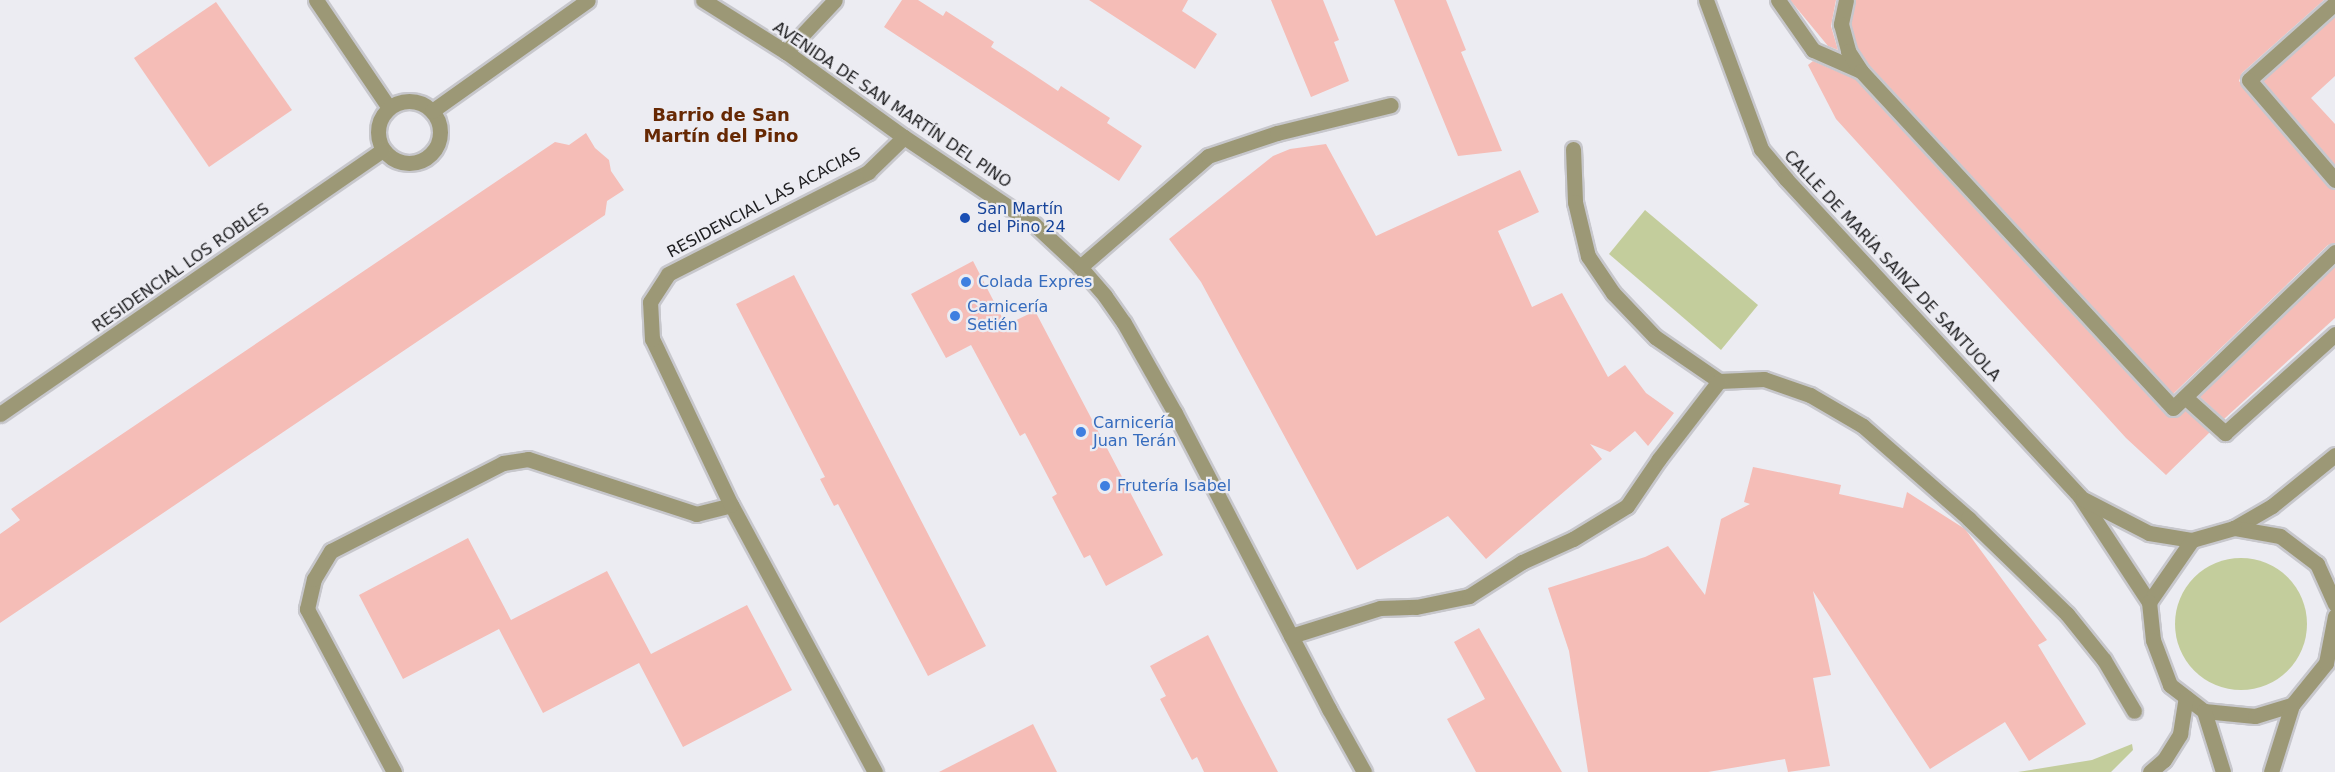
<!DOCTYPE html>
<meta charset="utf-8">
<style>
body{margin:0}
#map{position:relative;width:2335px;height:772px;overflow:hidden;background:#ececf2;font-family:"DejaVu Sans",sans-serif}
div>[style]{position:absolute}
.green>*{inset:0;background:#c3cd9c}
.round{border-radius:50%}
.building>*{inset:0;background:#f5bdb7}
.roads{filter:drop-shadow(2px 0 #c7c7cc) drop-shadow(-2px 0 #c7c7cc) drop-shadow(0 2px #c7c7cc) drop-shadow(0 -2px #c7c7cc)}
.minor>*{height:15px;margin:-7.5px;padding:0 7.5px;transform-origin:7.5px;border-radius:7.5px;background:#9c9876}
.minor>.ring{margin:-7.5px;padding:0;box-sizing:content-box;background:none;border:15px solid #9c9876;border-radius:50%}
.dots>*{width:16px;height:16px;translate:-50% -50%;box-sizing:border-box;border:3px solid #ececf2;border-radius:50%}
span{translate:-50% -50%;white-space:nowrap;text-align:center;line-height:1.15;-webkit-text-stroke:4.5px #ececf2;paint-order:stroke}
.street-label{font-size:16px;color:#1d1d1f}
.transit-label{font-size:16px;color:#164399}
.left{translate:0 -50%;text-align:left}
.shop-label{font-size:16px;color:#366cbe}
.neighbourhood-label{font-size:18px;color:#662803;font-weight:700}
</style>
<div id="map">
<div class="green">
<i style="clip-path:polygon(1645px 210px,1758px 305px,1721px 350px,1609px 254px)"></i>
<i class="round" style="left:2175px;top:558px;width:132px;height:132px"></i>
<i style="clip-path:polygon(2132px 744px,2133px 750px,2111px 772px,2018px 772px,2092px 760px)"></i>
</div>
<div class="building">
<i style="clip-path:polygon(902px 0,918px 0,943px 16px,946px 11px,994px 42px,991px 47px,1025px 69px,1058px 91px,1061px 86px,1110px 118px,1107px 123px,1142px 146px,1119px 181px,884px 27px)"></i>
<i style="clip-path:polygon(1089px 0,1188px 0,1182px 11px,1217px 34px,1195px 69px)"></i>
<i style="clip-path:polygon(1271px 0,1323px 0,1339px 40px,1334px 42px,1349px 81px,1311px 97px)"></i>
<i style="clip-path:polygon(1394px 0,1446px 0,1466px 50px,1461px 52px,1502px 151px,1458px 156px)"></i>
<i style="clip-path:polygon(1790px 0,1836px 0,1831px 26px,1838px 50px,1828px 46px)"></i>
<i style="clip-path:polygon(1856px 0,2324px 0,2242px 73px,2239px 81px,2328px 186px,2335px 190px,2335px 243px,2328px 245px,2173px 394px,1869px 65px,1857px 47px,1851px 24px)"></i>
<i style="clip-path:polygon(216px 2px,292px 110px,209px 167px,134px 58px)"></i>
<i style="clip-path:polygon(2335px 16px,2335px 76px,2311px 98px,2335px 124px,2335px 165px,2263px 81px)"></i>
<i style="clip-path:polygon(1813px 61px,1855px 79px,2166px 415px,2176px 417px,2185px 410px,2210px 432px,2166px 475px,2126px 438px,1836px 119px,1808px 65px)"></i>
<i style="clip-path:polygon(586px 133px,595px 148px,609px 160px,611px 171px,624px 190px,607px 201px,605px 215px,0 623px,0 534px,20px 520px,11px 509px,555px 142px,569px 145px)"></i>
<i style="clip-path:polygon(1326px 144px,1376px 236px,1520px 170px,1539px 212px,1498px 231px,1532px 307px,1562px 293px,1608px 377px,1625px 365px,1646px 393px,1674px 413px,1648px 446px,1635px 431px,1610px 452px,1590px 444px,1602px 459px,1486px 559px,1448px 516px,1357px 570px,1201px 282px,1169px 239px,1273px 156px,1290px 149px)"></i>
<i style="clip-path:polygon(973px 261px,1006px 325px,1035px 311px,1163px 555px,1106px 586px,1090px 555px,1084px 558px,1052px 497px,1057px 494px,1025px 433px,1020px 436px,971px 345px,946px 358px,911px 294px)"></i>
<i style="clip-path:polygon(2335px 266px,2335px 318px,2224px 419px,2199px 396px)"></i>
<i style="clip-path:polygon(794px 275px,986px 646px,928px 676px,838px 504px,834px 506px,820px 479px,825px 477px,736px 304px)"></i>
<i style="clip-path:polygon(1753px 467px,1841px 485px,1839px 494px,1903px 508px,1907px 492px,1965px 529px,2047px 640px,2038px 645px,2086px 724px,2029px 761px,2005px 722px,1930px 769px,1813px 591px,1831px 675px,1813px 678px,1830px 766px,1788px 772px,1785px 759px,1708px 772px,1588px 772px,1569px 651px,1548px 588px,1645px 557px,1668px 546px,1705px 595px,1721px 519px,1750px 504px,1744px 502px)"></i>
<i style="clip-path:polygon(468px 538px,511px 620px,607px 571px,651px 654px,747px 605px,792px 690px,683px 747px,639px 663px,543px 713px,499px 629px,403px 679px,359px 595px)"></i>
<i style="clip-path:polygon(1479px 628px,1562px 772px,1476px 772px,1447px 719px,1485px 699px,1454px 642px)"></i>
<i style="clip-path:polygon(1208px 635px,1239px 697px,1278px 772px,1204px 772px,1197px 757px,1192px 760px,1160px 699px,1166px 696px,1150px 666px)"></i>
<i style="clip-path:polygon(1033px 724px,1057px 772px,939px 772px)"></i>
</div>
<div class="roads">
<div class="minor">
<i style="left:316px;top:0;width:130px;rotate:55.9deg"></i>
<i style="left:703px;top:0;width:98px;rotate:32.1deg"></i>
<i style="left:786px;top:52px;width:145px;rotate:35.8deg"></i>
<i style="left:904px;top:137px;width:156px;rotate:33.8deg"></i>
<i style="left:1034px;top:224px;width:63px;rotate:43.1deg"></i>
<i style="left:1080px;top:267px;width:38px;rotate:49deg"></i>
<i style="left:1105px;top:296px;width:33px;rotate:55deg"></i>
<i style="left:1124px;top:323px;width:103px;rotate:60.5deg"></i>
<i style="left:1175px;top:413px;width:334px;rotate:62.5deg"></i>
<i style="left:1329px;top:709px;width:72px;rotate:60.9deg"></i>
<i style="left:1706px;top:0;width:159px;rotate:69.7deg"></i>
<i style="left:1761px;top:149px;width:39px;rotate:50deg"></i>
<i style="left:1786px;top:179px;width:433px;rotate:47.2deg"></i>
<i style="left:2080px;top:497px;width:126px;rotate:56.7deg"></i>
<i style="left:1778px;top:0;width:61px;rotate:55deg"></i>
<i style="left:1813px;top:50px;width:52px;rotate:23.6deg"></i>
<i style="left:1846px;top:0;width:25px;rotate:102deg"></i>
<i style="left:1841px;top:24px;width:28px;rotate:75deg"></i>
<i style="left:1848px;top:51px;width:24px;rotate:57deg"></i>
<i style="left:1861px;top:71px;width:459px;rotate:47.2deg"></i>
<i style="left:2173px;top:408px;width:225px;rotate:-43.9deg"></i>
<i style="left:2335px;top:3px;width:115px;rotate:138.2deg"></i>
<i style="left:2249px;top:80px;width:132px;rotate:49.3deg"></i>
<i style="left:786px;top:52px;width:71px;rotate:-46.7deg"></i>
<i class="ring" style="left:378px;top:101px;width:47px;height:47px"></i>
<i style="left:432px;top:111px;width:191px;rotate:-35.4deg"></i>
<i style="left:1573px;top:149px;width:53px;rotate:87.8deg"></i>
<i style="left:1575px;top:202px;width:56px;rotate:76.5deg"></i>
<i style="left:1588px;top:256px;width:45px;rotate:56deg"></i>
<i style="left:1613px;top:293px;width:61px;rotate:46.3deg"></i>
<i style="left:1655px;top:337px;width:78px;rotate:34.5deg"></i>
<i style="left:1719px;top:381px;width:45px;rotate:-2.5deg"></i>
<i style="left:1764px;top:379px;width:49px;rotate:19.2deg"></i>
<i style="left:1810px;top:395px;width:61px;rotate:30.3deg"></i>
<i style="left:1863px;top:426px;width:140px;rotate:41.2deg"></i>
<i style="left:1968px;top:518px;width:138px;rotate:44.1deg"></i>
<i style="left:2067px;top:614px;width:59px;rotate:51.2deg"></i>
<i style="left:2104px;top:660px;width:59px;rotate:59.5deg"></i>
<i style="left:1080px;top:267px;width:169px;rotate:-40.9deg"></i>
<i style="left:1208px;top:156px;width:73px;rotate:-18.4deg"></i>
<i style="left:1277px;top:133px;width:117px;rotate:-13.8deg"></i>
<i style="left:2185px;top:397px;width:54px;rotate:42deg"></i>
<i style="left:2225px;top:433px;width:148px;rotate:-42deg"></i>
<i style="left:0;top:414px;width:465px;rotate:-34.6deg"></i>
<i style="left:2083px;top:499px;width:74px;rotate:27.3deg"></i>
<i style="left:2149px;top:533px;width:44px;rotate:9.2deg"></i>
<i style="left:2234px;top:528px;width:44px;rotate:-30.1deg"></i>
<i style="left:2272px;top:506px;width:81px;rotate:-39deg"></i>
<i style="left:2335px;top:604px;width:44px;rotate:-114.2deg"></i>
<i style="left:2317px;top:564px;width:46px;rotate:-142.9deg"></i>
<i style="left:2280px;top:536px;width:47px;rotate:-170.1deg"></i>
<i style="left:2234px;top:528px;width:44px;rotate:164.1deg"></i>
<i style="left:2192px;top:540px;width:75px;rotate:124.7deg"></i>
<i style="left:2149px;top:602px;width:38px;rotate:84deg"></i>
<i style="left:2153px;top:640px;width:48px;rotate:69.3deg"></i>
<i style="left:2170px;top:685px;width:43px;rotate:37.4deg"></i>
<i style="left:2204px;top:711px;width:51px;rotate:5.6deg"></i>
<i style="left:2255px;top:716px;width:39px;rotate:-17deg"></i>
<i style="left:2292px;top:705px;width:54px;rotate:-51deg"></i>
<i style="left:2326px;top:663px;width:48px;rotate:-79.2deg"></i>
<i style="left:1291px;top:636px;width:93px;rotate:-17.5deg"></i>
<i style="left:1380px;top:608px;width:36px;rotate:-2deg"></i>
<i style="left:1416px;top:607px;width:54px;rotate:-11.7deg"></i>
<i style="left:1469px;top:596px;width:63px;rotate:-32.7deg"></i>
<i style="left:1522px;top:562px;width:56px;rotate:-24.3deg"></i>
<i style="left:1573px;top:539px;width:63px;rotate:-31.4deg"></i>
<i style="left:1627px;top:506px;width:57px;rotate:-55.8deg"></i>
<i style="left:1659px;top:459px;width:98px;rotate:-52.4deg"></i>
<i style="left:2204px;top:711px;width:64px;rotate:72.7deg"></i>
<i style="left:394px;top:772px;width:185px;rotate:-118.1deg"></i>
<i style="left:307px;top:609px;width:31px;rotate:-77deg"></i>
<i style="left:314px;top:579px;width:33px;rotate:-59deg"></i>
<i style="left:331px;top:551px;width:193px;rotate:-27.1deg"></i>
<i style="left:503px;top:463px;width:25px;rotate:-9deg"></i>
<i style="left:528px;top:459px;width:177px;rotate:18.1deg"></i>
<i style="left:696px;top:514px;width:36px;rotate:-14deg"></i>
<i style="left:875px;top:772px;width:303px;rotate:-118.3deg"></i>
<i style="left:731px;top:505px;width:184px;rotate:-115.4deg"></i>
<i style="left:652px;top:339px;width:37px;rotate:-93deg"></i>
<i style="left:650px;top:302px;width:33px;rotate:-57deg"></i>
<i style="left:668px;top:274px;width:225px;rotate:-27deg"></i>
<i style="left:868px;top:172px;width:50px;rotate:-44.2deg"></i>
<i style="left:2150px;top:772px;width:18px;rotate:-41deg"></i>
<i style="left:2164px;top:760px;width:31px;rotate:-58deg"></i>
<i style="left:2180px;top:734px;width:37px;rotate:-81deg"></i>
<i style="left:2271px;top:772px;width:70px;rotate:-72.6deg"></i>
</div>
</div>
<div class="dots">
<i style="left:965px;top:218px;background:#1a4fb4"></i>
<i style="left:966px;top:282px;background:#3f7fe0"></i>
<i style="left:955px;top:316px;background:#3f7fe0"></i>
<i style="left:1081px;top:432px;background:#3f7fe0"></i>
<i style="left:1105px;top:486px;background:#3f7fe0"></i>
</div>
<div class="street-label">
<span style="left:892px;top:105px;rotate:34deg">AVENIDA DE SAN MARTÍN DEL PINO</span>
<span style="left:764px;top:203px;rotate:-28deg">RESIDENCIAL LAS ACACIAS</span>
<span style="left:1892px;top:266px;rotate:47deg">CALLE DE MARÍA SAINZ DE SANTUOLA</span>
<span style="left:181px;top:268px;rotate:-35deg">RESIDENCIAL LOS ROBLES</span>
</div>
<div class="transit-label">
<span class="left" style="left:977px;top:218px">San Martín<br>del Pino 24</span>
</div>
<div class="shop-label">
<span class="left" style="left:978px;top:282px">Colada Expres</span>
<span class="left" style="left:967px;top:316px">Carnicería<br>Setién</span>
<span class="left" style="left:1093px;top:432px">Carnicería<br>Juan Terán</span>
<span class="left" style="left:1117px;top:486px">Frutería Isabel</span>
</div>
<div class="neighbourhood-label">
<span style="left:721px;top:126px">Barrio de San<br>Martín del Pino</span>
</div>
</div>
